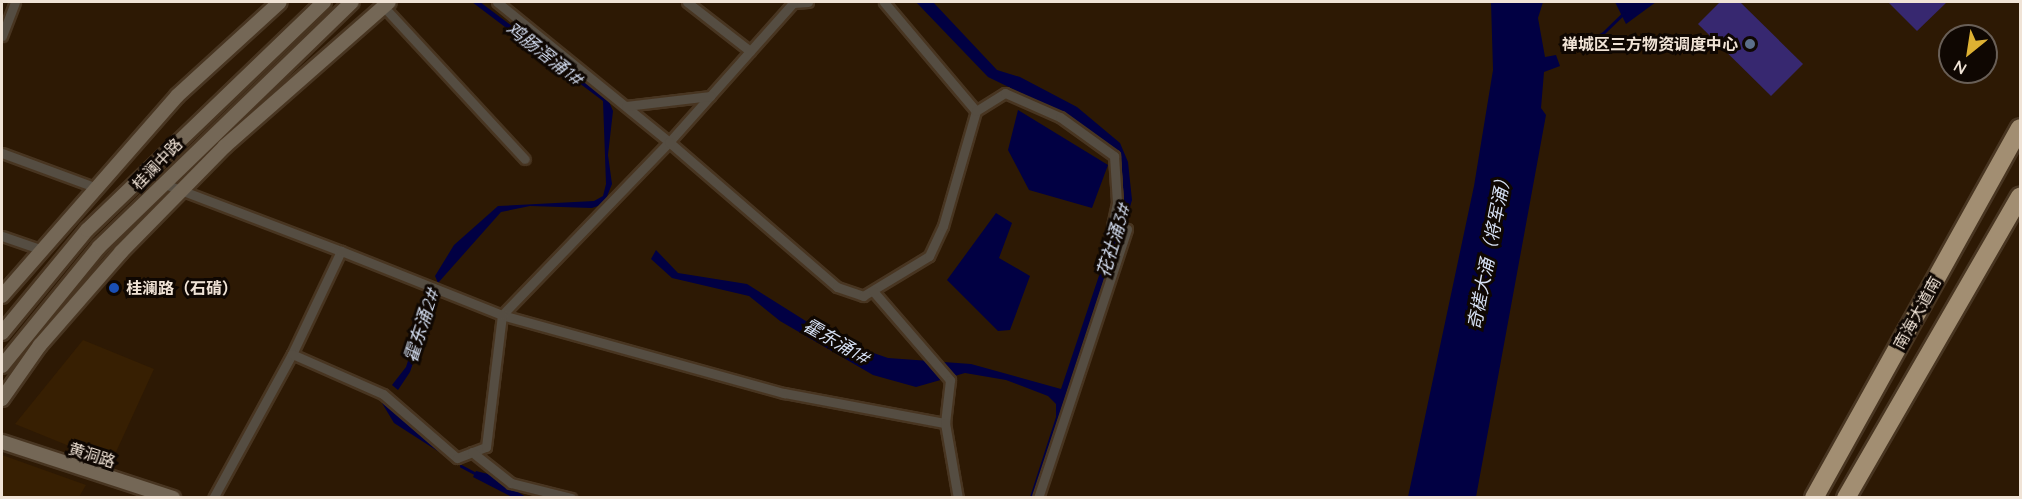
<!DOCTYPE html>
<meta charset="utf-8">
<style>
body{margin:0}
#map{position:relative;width:2022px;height:499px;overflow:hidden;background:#2d1904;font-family:Quicksand,"Noto Sans SC",sans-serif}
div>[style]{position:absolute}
.built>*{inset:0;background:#371f02}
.water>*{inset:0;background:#010043}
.stream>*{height:3px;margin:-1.5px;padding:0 1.5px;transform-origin:1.5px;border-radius:1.5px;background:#010043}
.building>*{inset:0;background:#372870}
.roads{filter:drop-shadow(2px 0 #483521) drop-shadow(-2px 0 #483521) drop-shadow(0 2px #483521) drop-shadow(0 -2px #483521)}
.street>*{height:9px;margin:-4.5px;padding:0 4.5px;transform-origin:4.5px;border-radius:4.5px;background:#554d42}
.secondary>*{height:14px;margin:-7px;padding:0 7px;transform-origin:7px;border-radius:7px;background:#746756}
.highway>*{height:18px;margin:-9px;padding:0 9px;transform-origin:9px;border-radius:9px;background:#a28e72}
.dots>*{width:16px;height:16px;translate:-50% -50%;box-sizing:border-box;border:3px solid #0f0702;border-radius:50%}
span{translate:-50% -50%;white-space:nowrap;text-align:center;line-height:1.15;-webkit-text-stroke:6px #0f0702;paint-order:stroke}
.poi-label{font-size:16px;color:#f0e3d6;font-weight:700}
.right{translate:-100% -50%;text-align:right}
.left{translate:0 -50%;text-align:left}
.street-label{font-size:16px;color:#f0e3d6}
.water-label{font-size:18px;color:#d5dff3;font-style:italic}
.frame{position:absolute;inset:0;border:3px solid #f0e3d6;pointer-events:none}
.north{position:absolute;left:1938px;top:24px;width:60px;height:60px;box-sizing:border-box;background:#0f0702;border:2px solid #695f57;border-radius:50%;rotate:210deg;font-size:16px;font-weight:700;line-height:24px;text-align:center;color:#f0e3d6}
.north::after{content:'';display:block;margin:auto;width:21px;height:27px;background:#deb133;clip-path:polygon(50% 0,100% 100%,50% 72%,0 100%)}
</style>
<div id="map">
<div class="built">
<i style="clip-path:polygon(83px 340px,154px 369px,111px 463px,15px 424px)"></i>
<i style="clip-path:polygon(2px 455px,86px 485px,79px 497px,2px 497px)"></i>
</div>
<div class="water">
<i style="clip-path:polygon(472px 2px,480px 2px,607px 97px,613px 111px,608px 155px,612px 184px,604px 204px,592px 208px,530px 206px,501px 212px,438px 283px,435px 276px,454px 245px,498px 206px,594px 201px,603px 196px,606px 184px,603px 101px)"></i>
<i style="clip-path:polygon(916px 2px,933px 2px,997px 70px,1020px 77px,1077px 107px,1120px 143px,1128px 162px,1132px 200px,1099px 313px,1035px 497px,1030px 497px,1056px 417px,1056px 404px,1048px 396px,1006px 380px,965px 373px,916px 387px,873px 375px,780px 321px,749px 296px,672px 278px,651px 259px,656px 250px,678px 273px,747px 284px,836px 340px,888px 358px,971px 364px,1061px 389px,1122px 207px,1119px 165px,1100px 139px,1071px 117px,988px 77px)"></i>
<i style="clip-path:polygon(1491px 2px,1543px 2px,1538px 18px,1545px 57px,1556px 55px,1560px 66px,1544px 72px,1541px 108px,1546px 115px,1476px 497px,1408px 497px,1474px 186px,1493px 70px)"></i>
<i style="clip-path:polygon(1615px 2px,1656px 2px,1626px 24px)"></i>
<i style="clip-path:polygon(1018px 110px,1108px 165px,1092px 208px,1029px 190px,1008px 150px)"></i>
<i style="clip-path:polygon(996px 213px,1012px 223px,999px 258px,1030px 276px,1010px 330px,998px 331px,947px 280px)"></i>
<i style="clip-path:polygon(431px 289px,437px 292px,410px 372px,398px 390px,392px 385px,406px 367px)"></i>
<i style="clip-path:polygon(382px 403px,389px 403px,394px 413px,464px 468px,394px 423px)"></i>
<i style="clip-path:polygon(476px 471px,488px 474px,526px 497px,512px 497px,473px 477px)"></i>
</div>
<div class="stream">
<i style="left:1582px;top:42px;width:22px;rotate:-22deg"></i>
<i style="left:1602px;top:34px;width:30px;rotate:-44deg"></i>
<i style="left:461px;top:466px;width:17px;rotate:28deg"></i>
</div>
<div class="building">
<i style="clip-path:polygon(1720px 2px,1740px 2px,1803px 64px,1771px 96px,1698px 24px)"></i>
<i style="clip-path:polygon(1888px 2px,1947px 2px,1917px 31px)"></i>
</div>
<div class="roads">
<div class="street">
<i style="left:497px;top:2px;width:222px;rotate:39.1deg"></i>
<i style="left:669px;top:142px;width:240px;rotate:134deg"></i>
<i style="left:502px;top:315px;width:293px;rotate:15.5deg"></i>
<i style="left:784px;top:393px;width:164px;rotate:10.6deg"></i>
<i style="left:687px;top:2px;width:80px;rotate:37.9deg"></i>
<i style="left:808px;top:2px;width:15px;rotate:176deg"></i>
<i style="left:793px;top:3px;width:186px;rotate:131.7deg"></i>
<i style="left:669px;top:142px;width:222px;rotate:40.8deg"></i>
<i style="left:837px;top:287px;width:28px;rotate:19deg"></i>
<i style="left:863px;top:296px;width:77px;rotate:-31.2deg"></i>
<i style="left:929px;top:256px;width:33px;rotate:-65deg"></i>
<i style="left:943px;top:226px;width:120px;rotate:-74deg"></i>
<i style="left:976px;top:111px;width:143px;rotate:-130.2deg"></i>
<i style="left:384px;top:7px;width:207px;rotate:47.2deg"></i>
<i style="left:2px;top:36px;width:36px;rotate:-69deg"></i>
<i style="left:626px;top:106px;width:85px;rotate:-6.8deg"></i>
<i style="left:976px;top:111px;width:34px;rotate:-32deg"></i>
<i style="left:1005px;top:93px;width:60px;rotate:23.6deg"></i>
<i style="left:1060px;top:117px;width:67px;rotate:35.8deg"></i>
<i style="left:1114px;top:156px;width:47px;rotate:86.3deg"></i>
<i style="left:1117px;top:203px;width:24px;rotate:102deg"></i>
<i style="left:1112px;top:226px;width:15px;rotate:11deg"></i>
<i style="left:1127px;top:229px;width:283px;rotate:108.3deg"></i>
<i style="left:2px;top:153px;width:101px;rotate:20.2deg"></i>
<i style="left:162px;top:183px;width:191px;rotate:20.8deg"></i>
<i style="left:341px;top:251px;width:114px;rotate:115.4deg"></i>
<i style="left:292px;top:354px;width:164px;rotate:118.7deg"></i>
<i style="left:2px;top:236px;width:43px;rotate:18.9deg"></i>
<i style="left:873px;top:291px;width:118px;rotate:49.1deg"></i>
<i style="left:950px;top:380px;width:43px;rotate:96.6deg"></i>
<i style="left:945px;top:423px;width:76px;rotate:80.2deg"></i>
<i style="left:292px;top:354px;width:99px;rotate:23.7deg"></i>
<i style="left:383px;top:394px;width:98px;rotate:40.9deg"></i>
<i style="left:457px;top:458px;width:31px;rotate:-21deg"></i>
<i style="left:486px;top:447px;width:133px;rotate:-83.1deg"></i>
<i style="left:502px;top:315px;width:173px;rotate:-158.3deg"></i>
<i style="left:472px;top:452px;width:50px;rotate:38.5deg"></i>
<i style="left:511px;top:483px;width:62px;rotate:14deg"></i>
</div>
<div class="secondary">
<i style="left:2px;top:296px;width:266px;rotate:-48.8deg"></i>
<i style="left:177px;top:96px;width:139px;rotate:-42.4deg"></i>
<i style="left:2px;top:333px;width:134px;rotate:-50.5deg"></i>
<i style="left:87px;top:230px;width:329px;rotate:-43.9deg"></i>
<i style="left:2px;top:366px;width:154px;rotate:-50.8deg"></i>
<i style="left:99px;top:247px;width:352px;rotate:-44.1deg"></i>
<i style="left:2px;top:399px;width:66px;rotate:-54.9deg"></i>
<i style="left:40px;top:345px;width:123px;rotate:-48.9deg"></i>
<i style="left:121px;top:252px;width:148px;rotate:-45.5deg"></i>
<i style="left:225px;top:146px;width:218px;rotate:-41.3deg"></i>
<i style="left:2px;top:442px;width:180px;rotate:18.1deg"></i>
</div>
<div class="highway">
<i style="left:1814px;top:498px;width:423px;rotate:-60.9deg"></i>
<i style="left:1846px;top:498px;width:348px;rotate:-60deg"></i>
</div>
</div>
<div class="dots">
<i style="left:1750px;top:44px;background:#5c6f8a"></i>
<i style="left:114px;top:288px;background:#1a4fb4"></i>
</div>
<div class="poi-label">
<span class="right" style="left:1738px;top:44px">禅城区三方物资调度中心</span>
<span class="left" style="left:126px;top:288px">桂澜路（石𬒔）</span>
</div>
<div class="street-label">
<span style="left:157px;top:164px;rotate:-46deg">桂澜中路</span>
<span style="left:1917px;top:313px;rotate:-61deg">南海大道南</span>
<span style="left:92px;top:455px;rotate:18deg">黄洞路</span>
</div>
<div class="water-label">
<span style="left:544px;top:54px;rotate:38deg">鸡肠滘涌1#</span>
<span style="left:1114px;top:241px;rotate:-73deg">花社涌3#</span>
<span style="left:1490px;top:250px;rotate:-79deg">奇槎大涌（将军涌）</span>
<span style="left:422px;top:326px;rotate:-72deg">霍东涌2#</span>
<span style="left:836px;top:342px;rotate:30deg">霍东涌1#</span>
</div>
<div class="frame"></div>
<div class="north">N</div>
</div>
